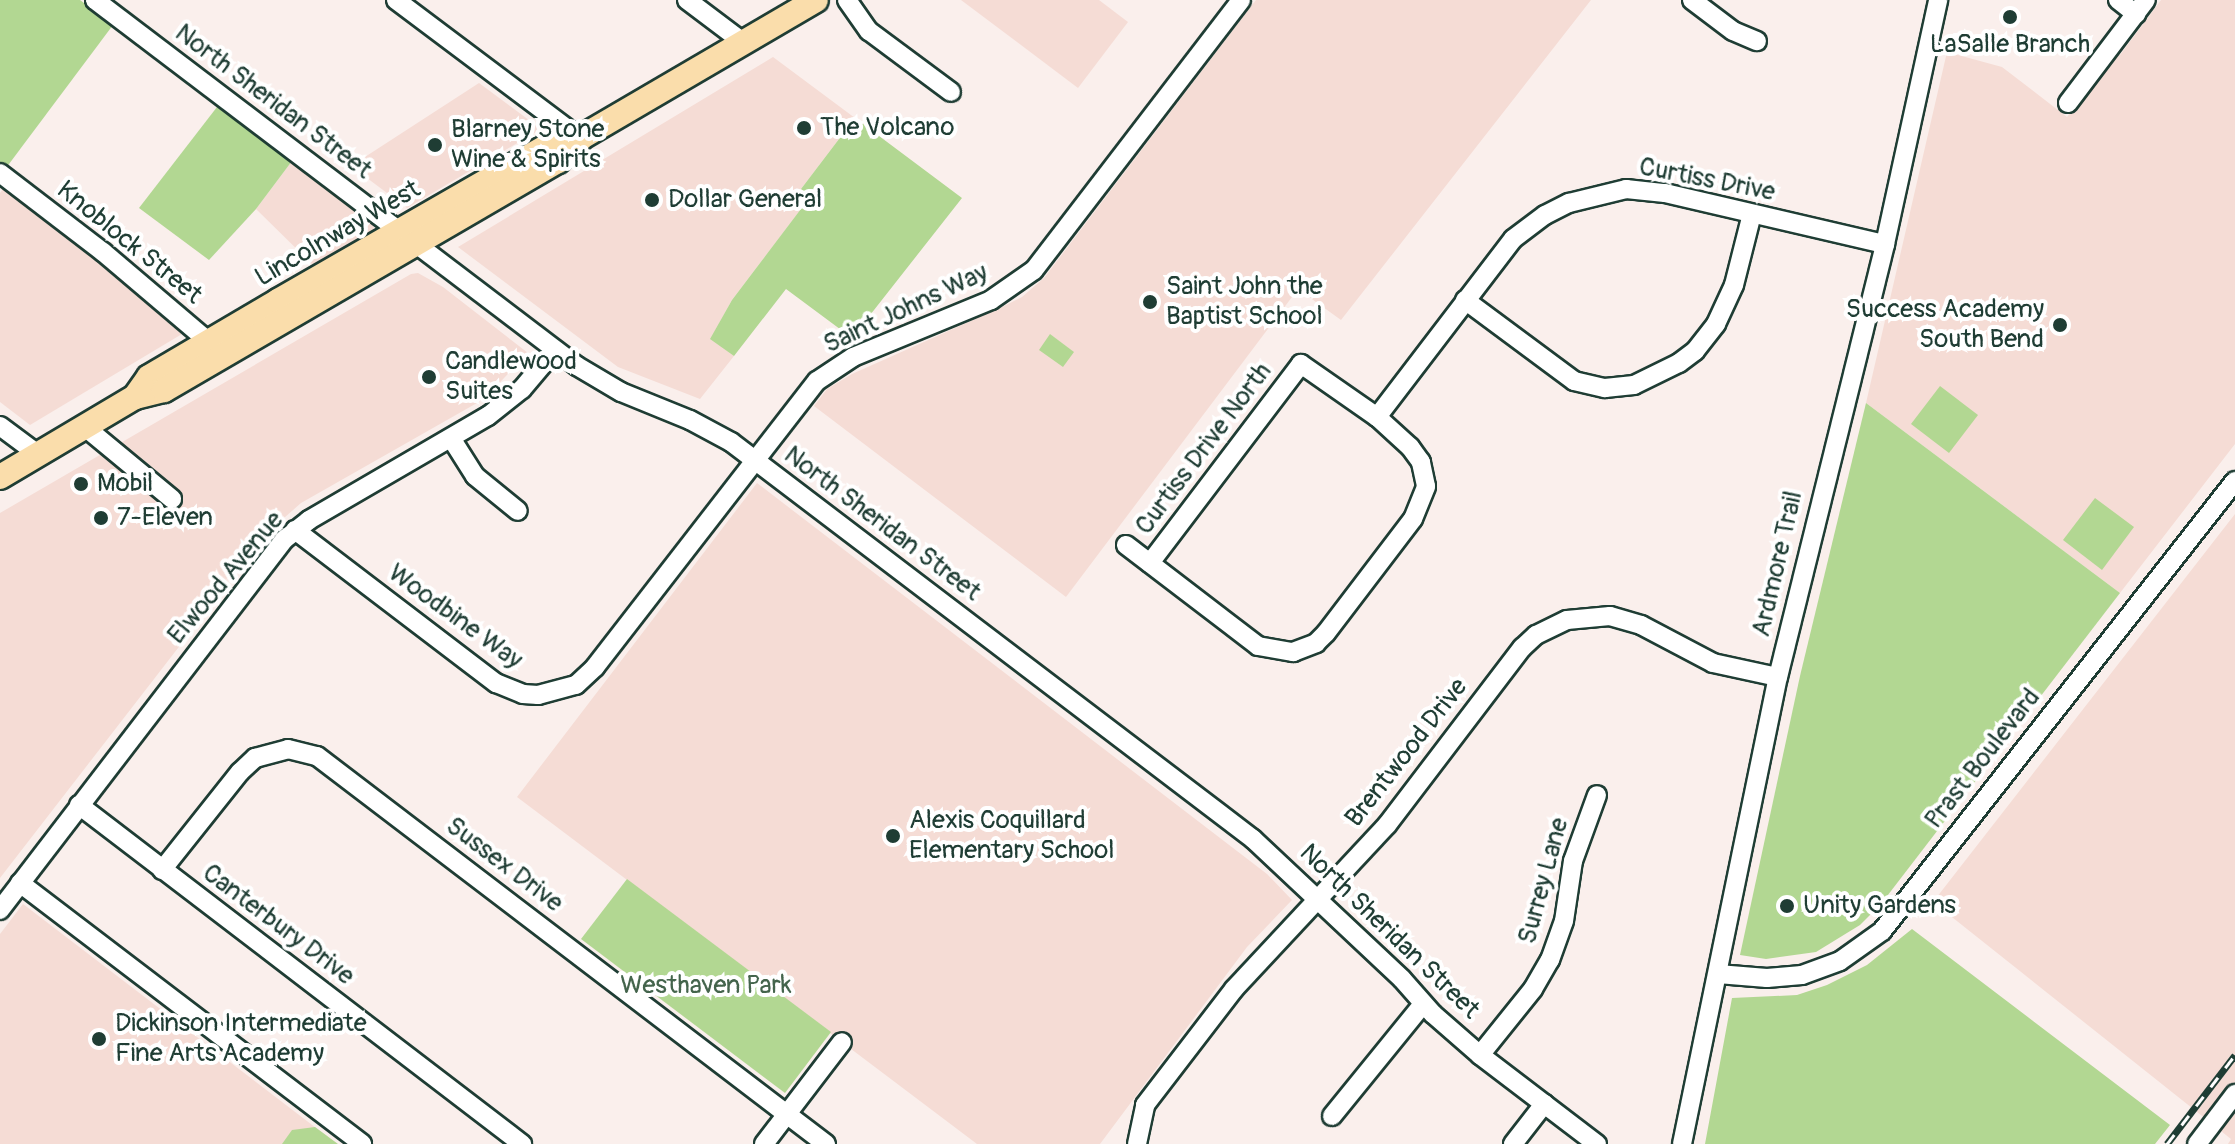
<!DOCTYPE html>
<style>
body{margin:0}
#map{position:relative;width:2235px;height:1144px;overflow:hidden;background:#faefec;font-family:Pangolin,sans-serif}
div>[style]{position:absolute}
.built>*{inset:0;background:#f5dcd5}
.green>*{inset:0;background:#b2d792}
.roads{filter:drop-shadow(2px 0 #1f3d34) drop-shadow(-2px 0 #1f3d34) drop-shadow(0 2px #1f3d34) drop-shadow(0 -2px #1f3d34)}
.minor>*{height:18px;margin:-9px;padding:0 9px;transform-origin:9px;border-radius:9px;background:#fff}
.major>*{height:24px;margin:-12px;padding:0 12px;transform-origin:12px;border-radius:12px;background:#faddab}
.rail>*{height:7px;margin-top:-3.5px;transform-origin:0;background:repeating-linear-gradient(90deg,#fff 0 12px,#1f3d34 0 24px);box-sizing:border-box;border-block:2px solid #1f3d34}
.dots>*{width:22px;height:22px;translate:-50% -50%;box-sizing:border-box;border:4px solid #fff;border-radius:50%}
span{translate:-50% -50%;white-space:nowrap;text-align:center;line-height:1.15;-webkit-text-stroke:8px #fff;paint-order:stroke}
.poi-label{font-size:26px;color:#1f3d34}
.left{translate:0 -50%;text-align:left}
.right{translate:-100% -50%;text-align:right}
.street-label{font-size:26px;color:#1f3d34}
.park-label{font-size:26px;color:#44644c}
</style>
<div id="map">
<div class="built">
<i style="clip-path:polygon(961px 0,1099px 0,1128px 22px,1078px 88px)"></i>
<i style="clip-path:polygon(1256px 0,1591px 0,1341px 320px,1298px 289px,1066px 597px,814px 406px,827px 389px,852px 374px,1000px 308px,1022px 297px,1044px 278px)"></i>
<i style="clip-path:polygon(2161px 0,2235px 0,2235px 444px,2120px 593px,1866px 403px,1947px 52px,2002px 67px,2067px 117px,2117px 54px,2120px 55px)"></i>
<i style="clip-path:polygon(773px 57px,855px 118px,801px 189px,811px 196px,732px 300px,711px 338px,734px 356px,700px 399px,618px 367px,458px 247px)"></i>
<i style="clip-path:polygon(479px 83px,541px 129px,407px 208px,351px 166px)"></i>
<i style="clip-path:polygon(292px 161px,371px 220px,374px 228px,368px 235px,313px 265px,256px 209px)"></i>
<i style="clip-path:polygon(5px 186px,108px 264px,182px 334px,30px 425px,0 402px,0 193px)"></i>
<i style="clip-path:polygon(418px 273px,443px 287px,528px 353px,484px 399px,301px 503px,267px 533px,0 878px,0 513px,411px 274px)"></i>
<i style="clip-path:polygon(757px 483px,1267px 874px,1292px 900px,1247px 947px,1100px 1144px,977px 1144px,517px 797px)"></i>
<i style="clip-path:polygon(2235px 514px,2235px 1144px,2228px 1144px,2231px 1139px,1933px 902px)"></i>
<i style="clip-path:polygon(23px 904px,337px 1144px,0 1144px,0 934px)"></i>
</div>
<div class="green">
<i style="clip-path:polygon(0 0,80px 0,113px 25px,6px 168px,0 164px)"></i>
<i style="clip-path:polygon(217px 107px,292px 161px,256px 209px,209px 260px,139px 208px)"></i>
<i style="clip-path:polygon(855px 118px,962px 198px,852px 338px,786px 289px,734px 356px,710px 339px,732px 300px,810px 197px,801px 189px)"></i>
<i style="clip-path:polygon(1050px 334px,1074px 352px,1063px 367px,1039px 350px)"></i>
<i style="clip-path:polygon(1940px 386px,1978px 415px,1949px 453px,1911px 424px)"></i>
<i style="clip-path:polygon(1866px 403px,2120px 593px,1881px 904px,1860px 925px,1816px 952px,1766px 959px,1740px 955px,1800px 676px)"></i>
<i style="clip-path:polygon(2095px 498px,2134px 527px,2102px 570px,2063px 540px)"></i>
<i style="clip-path:polygon(627px 879px,831px 1032px,785px 1093px,581px 939px)"></i>
<i style="clip-path:polygon(1912px 929px,2170px 1125px,2155px 1144px,1705px 1144px,1732px 998px,1797px 995px,1827px 985px,1867px 965px)"></i>
<i style="clip-path:polygon(315px 1127px,338px 1144px,282px 1144px,292px 1130px)"></i>
</div>
<div class="roads">
<div class="minor">
<i style="left:95px;top:0;width:605px;rotate:37.21deg"></i>
<i style="left:577px;top:366px;width:51px;rotate:30.6deg"></i>
<i style="left:621px;top:392px;width:74px;rotate:22.1deg"></i>
<i style="left:690px;top:420px;width:47px;rotate:28.2deg"></i>
<i style="left:731px;top:442px;width:656px;rotate:37.25deg"></i>
<i style="left:1253px;top:839px;width:204px;rotate:43.2deg"></i>
<i style="left:1402px;top:979px;width:47px;rotate:48.5deg"></i>
<i style="left:1433px;top:1014px;width:62px;rotate:41.1deg"></i>
<i style="left:1480px;top:1055px;width:147px;rotate:37.3deg"></i>
<i style="left:396px;top:0;width:230px;rotate:36.9deg"></i>
<i style="left:687px;top:0;width:71px;rotate:37deg"></i>
<i style="left:847px;top:0;width:38px;rotate:55deg"></i>
<i style="left:869px;top:31px;width:102px;rotate:36.6deg"></i>
<i style="left:1692px;top:0;width:51px;rotate:37.1deg"></i>
<i style="left:1733px;top:31px;width:26px;rotate:23deg"></i>
<i style="left:2118px;top:0;width:23px;rotate:38deg"></i>
<i style="left:2068px;top:103px;width:129px;rotate:-52.9deg"></i>
<i style="left:0;top:173px;width:130px;rotate:37.5deg"></i>
<i style="left:103px;top:252px;width:148px;rotate:40.3deg"></i>
<i style="left:1465px;top:300px;width:136px;rotate:36.6deg"></i>
<i style="left:1574px;top:381px;width:32px;rotate:13deg"></i>
<i style="left:1605px;top:388px;width:29px;rotate:-6deg"></i>
<i style="left:1634px;top:385px;width:50px;rotate:-26.1deg"></i>
<i style="left:1679px;top:363px;width:20px;rotate:-37deg"></i>
<i style="left:1695px;top:351px;width:34px;rotate:-52deg"></i>
<i style="left:1716px;top:324px;width:43px;rotate:-65.2deg"></i>
<i style="left:1734px;top:285px;width:73px;rotate:-75.8deg"></i>
<i style="left:1377px;top:417px;width:224px;rotate:-52.6deg"></i>
<i style="left:1513px;top:239px;width:40px;rotate:-37deg"></i>
<i style="left:1545px;top:215px;width:27px;rotate:-27deg"></i>
<i style="left:1569px;top:203px;width:59px;rotate:-13.8deg"></i>
<i style="left:1626px;top:189px;width:39px;rotate:6deg"></i>
<i style="left:1665px;top:193px;width:226px;rotate:13.1deg"></i>
<i style="left:0;top:426px;width:49px;rotate:36.6deg"></i>
<i style="left:85px;top:427px;width:113px;rotate:39.6deg"></i>
<i style="left:451px;top:438px;width:45px;rotate:57.7deg"></i>
<i style="left:475px;top:476px;width:55px;rotate:39.1deg"></i>
<i style="left:295px;top:530px;width:253px;rotate:37.3deg"></i>
<i style="left:496px;top:683px;width:29px;rotate:22deg"></i>
<i style="left:523px;top:694px;width:15px;rotate:4deg"></i>
<i style="left:538px;top:695px;width:39px;rotate:-15deg"></i>
<i style="left:576px;top:685px;width:26px;rotate:-43deg"></i>
<i style="left:595px;top:667px;width:362px;rotate:-52.2deg"></i>
<i style="left:817px;top:381px;width:43px;rotate:-33.7deg"></i>
<i style="left:853px;top:357px;width:149px;rotate:-22.4deg"></i>
<i style="left:991px;top:300px;width:52px;rotate:-34.9deg"></i>
<i style="left:1034px;top:270px;width:340px;rotate:-52.5deg"></i>
<i style="left:1126px;top:545px;width:166px;rotate:37.4deg"></i>
<i style="left:1258px;top:646px;width:36px;rotate:10deg"></i>
<i style="left:1293px;top:652px;width:25px;rotate:-21deg"></i>
<i style="left:1316px;top:643px;width:14px;rotate:-45deg"></i>
<i style="left:1326px;top:633px;width:143px;rotate:-52.7deg"></i>
<i style="left:1413px;top:519px;width:35px;rotate:-68deg"></i>
<i style="left:1426px;top:486px;width:25px;rotate:-102deg"></i>
<i style="left:1421px;top:462px;width:19px;rotate:-126deg"></i>
<i style="left:1410px;top:447px;width:45px;rotate:-137.7deg"></i>
<i style="left:1377px;top:417px;width:93px;rotate:-145.1deg"></i>
<i style="left:1301px;top:364px;width:250px;rotate:127.2deg"></i>
<i style="left:79px;top:805px;width:558px;rotate:37.42deg"></i>
<i style="left:162px;top:870px;width:125px;rotate:-51.5deg"></i>
<i style="left:240px;top:772px;width:21px;rotate:-43deg"></i>
<i style="left:255px;top:758px;width:34px;rotate:-15deg"></i>
<i style="left:288px;top:749px;width:30px;rotate:14deg"></i>
<i style="left:317px;top:756px;width:640px;rotate:37.32deg"></i>
<i style="left:20px;top:883px;width:430px;rotate:37.3deg"></i>
<i style="left:0;top:910px;width:468px;rotate:-52.5deg"></i>
<i style="left:285px;top:539px;width:31px;rotate:-38deg"></i>
<i style="left:309px;top:520px;width:207px;rotate:-30.2deg"></i>
<i style="left:488px;top:416px;width:43px;rotate:-38.5deg"></i>
<i style="left:522px;top:389px;width:51px;rotate:-49.8deg"></i>
<i style="left:1718px;top:974px;width:49px;rotate:4.7deg"></i>
<i style="left:1767px;top:978px;width:35px;rotate:-5deg"></i>
<i style="left:1802px;top:975px;width:40px;rotate:-20.2deg"></i>
<i style="left:1840px;top:961px;width:52px;rotate:-35.5deg"></i>
<i style="left:1882px;top:931px;width:572px;rotate:-51.89deg"></i>
<i style="left:1480px;top:1055px;width:85px;rotate:-51.2deg"></i>
<i style="left:1533px;top:989px;width:34px;rotate:-60deg"></i>
<i style="left:1550px;top:960px;width:41px;rotate:-70.3deg"></i>
<i style="left:1564px;top:921px;width:61px;rotate:-81.5deg"></i>
<i style="left:1573px;top:861px;width:70px;rotate:-70deg"></i>
<i style="left:1332px;top:1116px;width:144px;rotate:-50.9deg"></i>
<i style="left:764px;top:1144px;width:128px;rotate:-52.6deg"></i>
<i style="left:1137px;top:1144px;width:40px;rotate:-78deg"></i>
<i style="left:1145px;top:1105px;width:146px;rotate:-52.5deg"></i>
<i style="left:1234px;top:989px;width:224px;rotate:-47deg"></i>
<i style="left:1387px;top:825px;width:223px;rotate:-52.7deg"></i>
<i style="left:1522px;top:648px;width:19px;rotate:-43deg"></i>
<i style="left:1536px;top:635px;width:34px;rotate:-26deg"></i>
<i style="left:1567px;top:620px;width:43px;rotate:-5.3deg"></i>
<i style="left:1610px;top:616px;width:32px;rotate:16deg"></i>
<i style="left:1641px;top:625px;width:81px;rotate:27.8deg"></i>
<i style="left:1713px;top:663px;width:66px;rotate:12.2deg"></i>
<i style="left:1513px;top:1144px;width:51px;rotate:-52.2deg"></i>
<i style="left:1682px;top:1144px;width:477px;rotate:-78.4deg"></i>
<i style="left:1778px;top:677px;width:446px;rotate:-76.1deg"></i>
<i style="left:1885px;top:244px;width:250px;rotate:-77.7deg"></i>
<i style="left:2197px;top:1144px;width:63px;rotate:-52.8deg"></i>
</div>
<div class="major">
<i style="left:135px;top:397px;width:24px;rotate:-55deg"></i>
<i style="left:149px;top:377px;width:150px;rotate:-30.5deg"></i>
<i style="left:278px;top:301px;width:311px;rotate:-29.9deg"></i>
<i style="left:548px;top:146px;width:33px;rotate:-14deg"></i>
<i style="left:580px;top:138px;width:273px;rotate:-30.3deg"></i>
<i style="left:0;top:477px;width:157px;rotate:-30.7deg"></i>
<i style="left:135px;top:397px;width:30px;rotate:-14deg"></i>
<i style="left:164px;top:390px;width:456px;rotate:-30.2deg"></i>
<i style="left:558px;top:161px;width:31px;rotate:-45deg"></i>
</div>
</div>
<div class="rail">
<i style="left:2167px;top:1144px;width:112px;rotate:-52.6deg"></i>
</div>
<div class="dots">
<i style="left:2010px;top:17px;background:#1f3d34"></i>
<i style="left:804px;top:128px;background:#1f3d34"></i>
<i style="left:435px;top:145px;background:#1f3d34"></i>
<i style="left:652px;top:200px;background:#1f3d34"></i>
<i style="left:1150px;top:302px;background:#1f3d34"></i>
<i style="left:2060px;top:325px;background:#1f3d34"></i>
<i style="left:429px;top:377px;background:#1f3d34"></i>
<i style="left:81px;top:484px;background:#1f3d34"></i>
<i style="left:101px;top:518px;background:#1f3d34"></i>
<i style="left:893px;top:836px;background:#1f3d34"></i>
<i style="left:1787px;top:906px;background:#1f3d34"></i>
<i style="left:99px;top:1039px;background:#1f3d34"></i>
</div>
<div class="poi-label">
<span style="left:2010px;top:45px">LaSalle Branch</span>
<span class="left" style="left:820px;top:128px">The Volcano</span>
<span class="left" style="left:451px;top:145px">Blarney Stone<br>Wine &amp; Spirits</span>
<span class="left" style="left:668px;top:200px">Dollar General</span>
<span class="left" style="left:1166px;top:302px">Saint John the<br>Baptist School</span>
<span class="right" style="left:2044px;top:325px">Success Academy<br>South Bend</span>
<span class="left" style="left:445px;top:377px">Candlewood<br>Suites</span>
<span class="left" style="left:97px;top:484px">Mobil</span>
<span class="left" style="left:117px;top:518px">7-Eleven</span>
<span class="left" style="left:909px;top:836px">Alexis Coquillard<br>Elementary School</span>
<span class="left" style="left:1803px;top:906px">Unity Gardens</span>
<span class="left" style="left:115px;top:1039px">Dickinson Intermediate<br>Fine Arts Academy</span>
</div>
<div class="street-label">
<span style="left:273px;top:102px;rotate:37deg">North Sheridan Street</span>
<span style="left:1707px;top:180px;rotate:11deg">Curtiss Drive</span>
<span style="left:338px;top:234px;rotate:-30deg">Lincolnway West</span>
<span style="left:129px;top:243px;rotate:39deg">Knoblock Street</span>
<span style="left:906px;top:309px;rotate:-25deg">Saint Johns Way</span>
<span style="left:1204px;top:449px;rotate:-53deg">Curtiss Drive North</span>
<span style="left:882px;top:524px;rotate:37deg">North Sheridan Street</span>
<span style="left:1778px;top:564px;rotate:-77deg">Ardmore Trail</span>
<span style="left:226px;top:578px;rotate:-50deg">Elwood Avenue</span>
<span style="left:455px;top:617px;rotate:36deg">Woodbine Way</span>
<span style="left:1407px;top:753px;rotate:-52deg">Brentwood Drive</span>
<span style="left:1983px;top:759px;rotate:-52deg">Prast Boulevard</span>
<span style="left:504px;top:865px;rotate:37deg">Sussex Drive</span>
<span style="left:1544px;top:881px;rotate:-75deg">Surrey Lane</span>
<span style="left:278px;top:925px;rotate:37deg">Canterbury Drive</span>
<span style="left:1389px;top:932px;rotate:44deg">North Sheridan Street</span>
</div>
<div class="park-label">
<span style="left:706px;top:986px">Westhaven Park</span>
</div>
</div>
